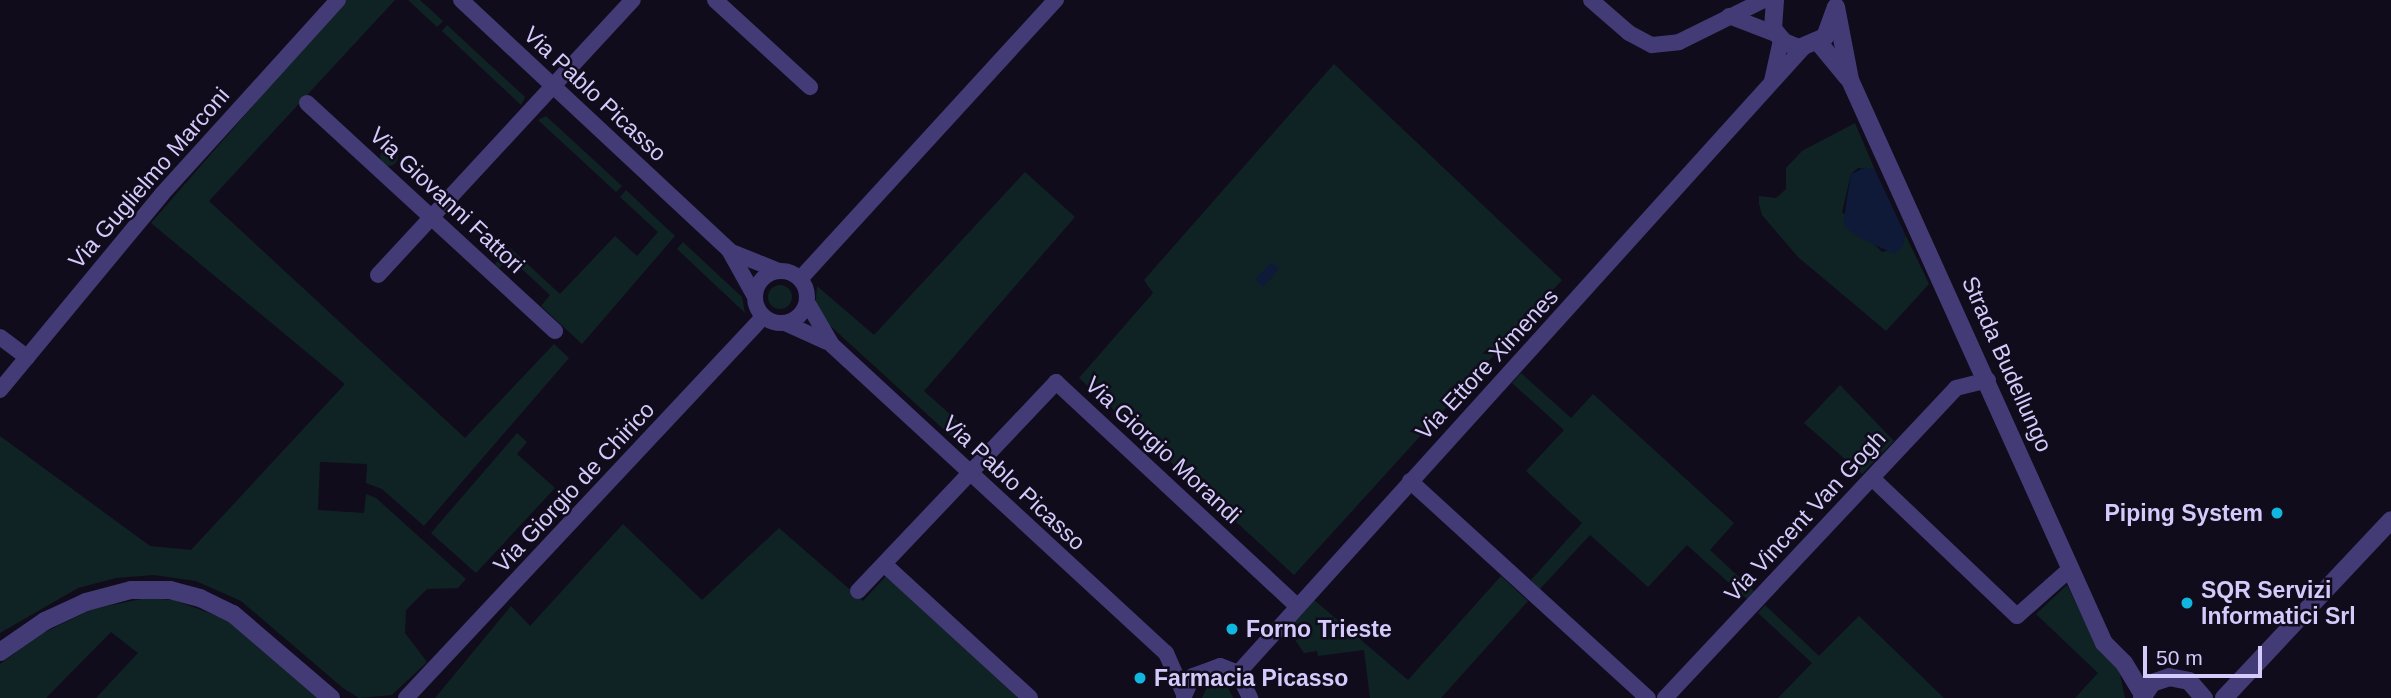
<!DOCTYPE html>
<style>
body{margin:0}
#map{position:relative;width:2391px;height:698px;overflow:hidden;background:#100c1b;font-family:Helvetica,sans-serif}
div>[style]{position:absolute}
.green>*{inset:0;background:#102324}
.round{border-radius:50%}
.water>*{inset:0;background:#0e1a38}
.minor>*{height:16px;margin:-8px;padding:0 8px;transform-origin:8px;border-radius:8px;background:#433b76}
.minor>.ring{margin:-8px;padding:0;box-sizing:content-box;background:none;border:16px solid #433b76;border-radius:50%}
.tertiary>*{height:18px;margin:-9px;padding:0 9px;transform-origin:9px;border-radius:9px;background:#433b76}
.dots>*{width:19px;height:19px;translate:-50% -50%;box-sizing:border-box;border:4px solid #100c1b;border-radius:50%}
span{translate:-50% -50%;white-space:nowrap;text-align:center;line-height:1.15;-webkit-text-stroke:5px #100c1b;paint-order:stroke}
.street-label{font-size:23px;color:#d4cafb}
.poi-label{font-size:23px;color:#d4cafb;font-weight:700}
.right{translate:-100% -50%;text-align:right}
.left{translate:0 -50%;text-align:left}
.scale{position:absolute;left:2143px;top:646px;width:119px;height:32px;box-sizing:border-box;border:4px solid #d4cafb;border-top:0;padding-left:9px;font-size:21px;line-height:24px;white-space:nowrap;color:#d4cafb;-webkit-text-stroke:5px #100c1b;paint-order:stroke}
</style>
<div id="map">
<div class="green">
<i style="clip-path:polygon(345px 0,395px 0,209px 201px,465px 438px,554px 344px,569px 358px,424px 526px,382px 489px,366px 483px,367px 464px,320px 462px,318px 510px,364px 513px,366px 494px,376px 498px,466px 579px,458px 588px,427px 589px,406px 610px,405px 633px,427px 662px,392px 695px,359px 698px,343px 688px,241px 601px,196px 581px,154px 575px,116px 578px,78px 588px,0 633px,0 436px,150px 546px,191px 550px,345px 384px,151px 223px)"></i>
<i style="clip-path:polygon(408px 0,420px 0,443px 21px,437px 27px)"></i>
<i style="clip-path:polygon(447px 25px,525px 97px,521px 105px,442px 31px)"></i>
<i style="clip-path:polygon(1334px 64px,1562px 280px,1294px 575px,1079px 378px,1153px 293px,1144px 280px)"></i>
<i style="clip-path:polygon(546px 116px,622px 186px,616px 192px,538px 120px)"></i>
<i style="clip-path:polygon(1855px 123px,1875px 170px,1858px 168px,1851px 174px,1842px 212px,1882px 252px,1902px 247px,1905px 234px,1929px 284px,1886px 331px,1798px 257px,1762px 215px,1759px 204px,1759px 196px,1776px 198px,1786px 189px,1786px 168px,1802px 151px)"></i>
<i class="round" style="left:380px;top:148px;width:18px;height:18px"></i>
<i style="clip-path:polygon(1025px 172px,1075px 217px,924px 391px,962px 425px,951px 436px,815px 312px,817px 286px,874px 335px)"></i>
<i style="clip-path:polygon(626px 190px,675px 236px,582px 344px,541px 306px,550px 295px,510px 258px,499px 268px,495px 264px,510px 248px,560px 294px,615px 236px,637px 256px,658px 232px,620px 197px)"></i>
<i style="clip-path:polygon(683px 242px,742px 297px,745px 313px,677px 249px)"></i>
<i class="round" style="left:768px;top:285px;width:24px;height:24px"></i>
<i style="clip-path:polygon(1521px 373px,1571px 418px,1593px 394px,1734px 523px,1710px 550px,1754px 591px,1747px 599px,1687px 545px,1648px 587px,1590px 535px,1540px 589px,1531px 580px,1582px 523px,1526px 471px,1564px 430px,1512px 383px)"></i>
<i style="clip-path:polygon(1840px 385px,1894px 441px,1862px 474px,1804px 423px)"></i>
<i style="clip-path:polygon(517px 433px,527px 442px,517px 454px,555px 488px,476px 573px,431px 533px)"></i>
<i style="clip-path:polygon(623px 524px,702px 600px,779px 528px,863px 601px,886px 576px,1018px 698px,435px 698px,511px 606px,530px 626px)"></i>
<i style="clip-path:polygon(1501px 576px,1528px 601px,1441px 698px,1370px 698px,1364px 650px,1318px 656px,1317px 651px,1304px 653px,1287px 628px,1313px 599px,1408px 680px)"></i>
<i style="clip-path:polygon(2067px 585px,2098px 649px,2119px 670px,2125px 698px,2075px 698px,2098px 673px,2036px 614px)"></i>
<i style="clip-path:polygon(146px 598px,174px 600px,225px 619px,318px 698px,96px 698px,138px 653px,111px 632px,46px 698px,0 698px,0 664px,43px 633px,93px 609px)"></i>
<i style="clip-path:polygon(1765px 605px,1819px 656px,1859px 616px,1944px 698px,1778px 698px,1812px 663px,1758px 613px)"></i>
<i style="clip-path:polygon(1218px 682px,1227px 686px,1233px 698px,1202px 698px,1208px 685px)"></i>
</div>
<div class="water">
<i style="clip-path:polygon(1866px 167px,1875px 170px,1905px 234px,1902px 247px,1894px 254px,1854px 235px,1843px 224px,1851px 174px)"></i>
<i style="clip-path:polygon(1272px 262px,1279px 269px,1263px 287px,1255px 279px)"></i>
</div>
<div class="minor">
<i style="left:461px;top:0;width:367px;rotate:43deg"></i>
<i style="left:729px;top:250px;width:51px;rotate:60.9deg"></i>
<i style="left:715px;top:0;width:129px;rotate:42.5deg"></i>
<i style="left:1591px;top:0;width:50px;rotate:41deg"></i>
<i style="left:1629px;top:33px;width:26px;rotate:28deg"></i>
<i style="left:1652px;top:45px;width:27px;rotate:-6deg"></i>
<i style="left:1679px;top:42px;width:95px;rotate:-26.3deg"></i>
<i style="left:1729px;top:16px;width:50px;rotate:21deg"></i>
<i style="left:1772px;top:81px;width:42px;rotate:-77.6deg"></i>
<i style="left:307px;top:103px;width:337px;rotate:42.6deg"></i>
<i style="left:734px;top:253px;width:48px;rotate:21.8deg"></i>
<i class="ring" style="left:755px;top:271px;width:36px;height:36px"></i>
<i style="left:378px;top:275px;width:375px;rotate:-47.2deg"></i>
<i style="left:800px;top:279px;width:379px;rotate:-47.5deg"></i>
<i style="left:807px;top:302px;width:50px;rotate:59.8deg"></i>
<i style="left:832px;top:345px;width:454px;rotate:42.7deg"></i>
<i style="left:1166px;top:653px;width:45px;rotate:66.3deg"></i>
<i style="left:785px;top:323px;width:46px;rotate:24.3deg"></i>
<i style="left:0;top:337px;width:34px;rotate:37deg"></i>
<i style="left:0;top:390px;width:254px;rotate:-50.4deg"></i>
<i style="left:162px;top:194px;width:262px;rotate:-47.8deg"></i>
<i style="left:1872px;top:478px;width:200px;rotate:43.6deg"></i>
<i style="left:2017px;top:616px;width:72px;rotate:-41.6deg"></i>
<i style="left:1410px;top:481px;width:322px;rotate:42.4deg"></i>
<i style="left:884px;top:564px;width:198px;rotate:42.5deg"></i>
<i style="left:858px;top:591px;width:288px;rotate:-46.5deg"></i>
<i style="left:1056px;top:382px;width:328px;rotate:42.9deg"></i>
<i style="left:1238px;top:673px;width:843px;rotate:-47.89deg"></i>
<i style="left:1184px;top:696px;width:22px;rotate:-66deg"></i>
<i style="left:1193px;top:676px;width:29px;rotate:-20deg"></i>
<i style="left:1220px;top:666px;width:19px;rotate:21deg"></i>
<i style="left:1238px;top:673px;width:28px;rotate:64deg"></i>
<i style="left:406px;top:698px;width:522px;rotate:-46.86deg"></i>
<i style="left:1665px;top:698px;width:425px;rotate:-46.8deg"></i>
<i style="left:1956px;top:388px;width:33px;rotate:-14deg"></i>
</div>
<div class="tertiary">
<i style="left:1775px;top:0;width:29px;rotate:94deg"></i>
<i style="left:1773px;top:29px;width:17px;rotate:50deg"></i>
<i style="left:1784px;top:42px;width:16px;rotate:22deg"></i>
<i style="left:1799px;top:48px;width:28px;rotate:-23deg"></i>
<i style="left:1825px;top:37px;width:29px;rotate:-70deg"></i>
<i style="left:1836px;top:7px;width:74px;rotate:79.1deg"></i>
<i style="left:1850px;top:80px;width:618px;rotate:65.72deg"></i>
<i style="left:2104px;top:643px;width:28px;rotate:45deg"></i>
<i style="left:2124px;top:663px;width:37px;rotate:59deg"></i>
<i style="left:1819px;top:43px;width:45px;rotate:50.4deg"></i>
<i style="left:0;top:652px;width:55px;rotate:-34.6deg"></i>
<i style="left:45px;top:621px;width:45px;rotate:-24.9deg"></i>
<i style="left:86px;top:602px;width:47px;rotate:-14.9deg"></i>
<i style="left:131px;top:590px;width:39px"></i>
<i style="left:170px;top:590px;width:31px;rotate:15deg"></i>
<i style="left:200px;top:598px;width:37px;rotate:26deg"></i>
<i style="left:233px;top:614px;width:129px;rotate:40.6deg"></i>
<i style="left:2142px;top:698px;width:18px;rotate:-56deg"></i>
<i style="left:2152px;top:683px;width:18px;rotate:-19deg"></i>
<i style="left:2169px;top:677px;width:20px;rotate:11deg"></i>
<i style="left:2189px;top:681px;width:23px;rotate:49deg"></i>
<i style="left:2224px;top:698px;width:244px;rotate:-46.8deg"></i>
</div>
<div class="dots">
<i style="left:2277px;top:513px;background:#12b7df"></i>
<i style="left:2187px;top:603px;background:#12b7df"></i>
<i style="left:1232px;top:629px;background:#12b7df"></i>
<i style="left:1140px;top:678px;background:#12b7df"></i>
</div>
<div class="street-label">
<span style="left:595px;top:94px;rotate:43deg">Via Pablo Picasso</span>
<span style="left:149px;top:178px;rotate:-49deg">Via Guglielmo Marconi</span>
<span style="left:447px;top:200px;rotate:43deg">Via Giovanni Fattori</span>
<span style="left:1487px;top:364px;rotate:-47deg">Via Ettore Ximenes</span>
<span style="left:2007px;top:364px;rotate:66deg">Strada Budellungo</span>
<span style="left:1163px;top:450px;rotate:43deg">Via Giorgio Morandi</span>
<span style="left:1014px;top:483px;rotate:43deg">Via Pablo Picasso</span>
<span style="left:574px;top:487px;rotate:-47deg">Via Giorgio de Chirico</span>
<span style="left:1805px;top:516px;rotate:-47deg">Via Vincent Van Gogh</span>
</div>
<div class="poi-label">
<span class="right" style="left:2263px;top:513px">Piping System</span>
<span class="left" style="left:2201px;top:603px">SQR Servizi<br>Informatici Srl</span>
<span class="left" style="left:1246px;top:629px">Forno Trieste</span>
<span class="left" style="left:1154px;top:678px">Farmacia Picasso</span>
</div>
<div class="scale">50 m</div>
</div>
